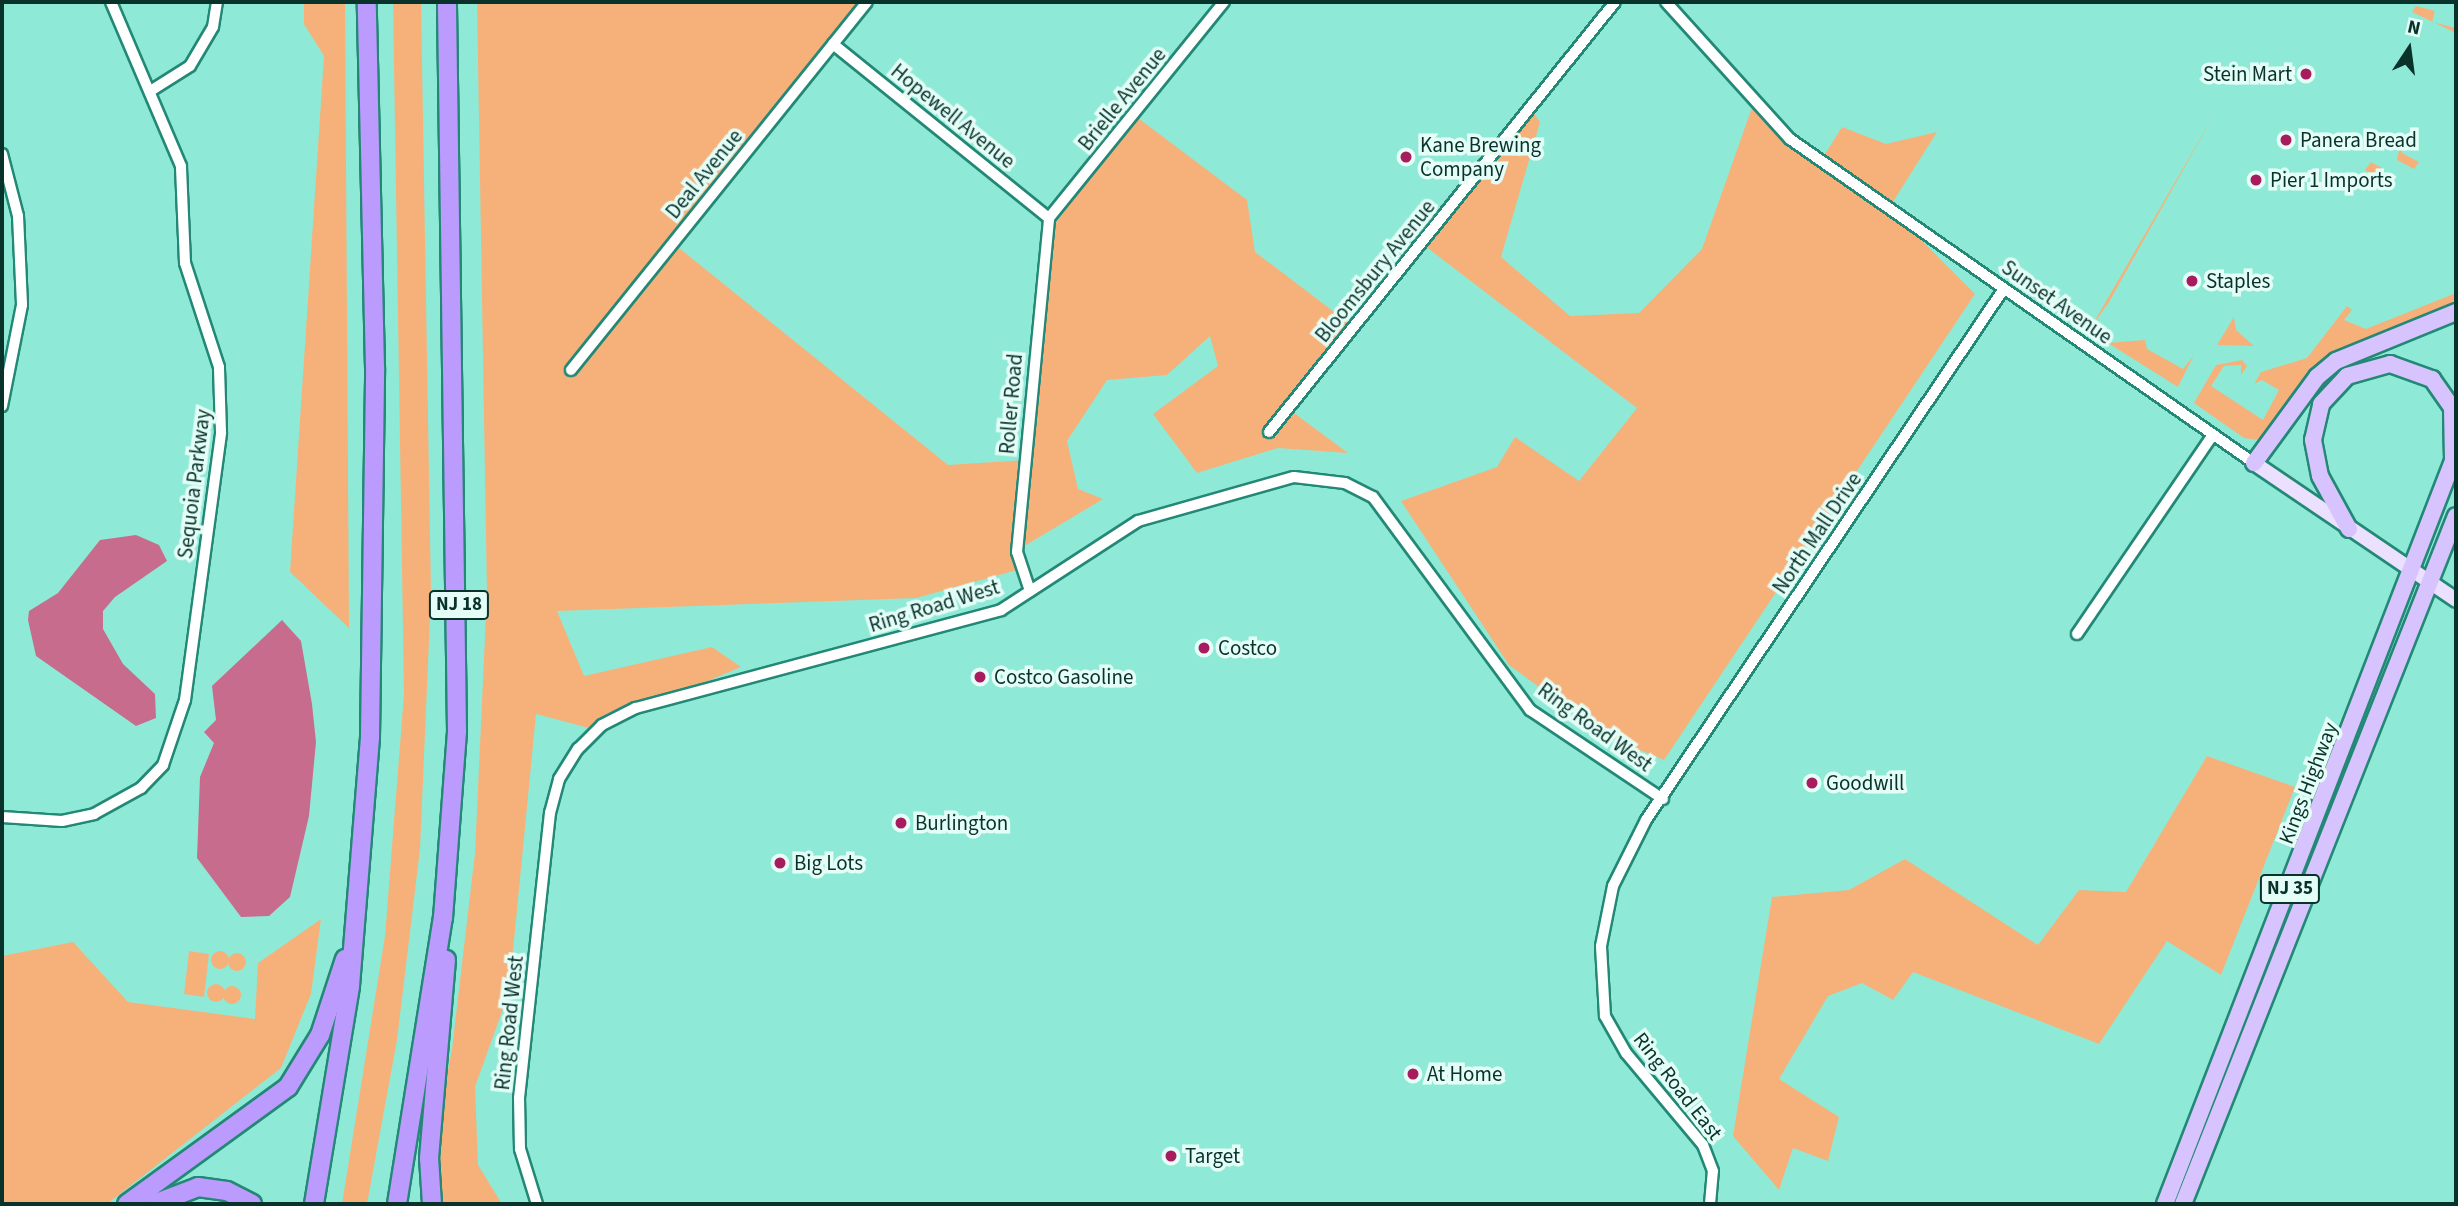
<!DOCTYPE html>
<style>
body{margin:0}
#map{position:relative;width:2458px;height:1206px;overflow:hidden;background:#8eead6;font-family:"Source Sans 3",sans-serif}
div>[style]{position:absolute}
.green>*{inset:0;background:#f6b17b}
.round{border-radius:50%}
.water>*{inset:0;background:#c76c8d}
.roads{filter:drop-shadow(2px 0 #238876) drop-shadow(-2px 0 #238876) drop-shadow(0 2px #238876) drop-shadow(0 -2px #238876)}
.street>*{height:10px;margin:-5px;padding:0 5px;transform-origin:5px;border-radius:5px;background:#fff}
.secondary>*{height:14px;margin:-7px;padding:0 7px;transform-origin:7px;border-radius:7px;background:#ebe1ff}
.primary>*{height:16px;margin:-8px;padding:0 8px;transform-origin:8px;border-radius:8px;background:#d7c3fe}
.highway>*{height:18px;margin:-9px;padding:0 9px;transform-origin:9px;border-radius:9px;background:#bc9bfe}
.dots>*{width:19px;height:19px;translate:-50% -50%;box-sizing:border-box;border:4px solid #e4fdf7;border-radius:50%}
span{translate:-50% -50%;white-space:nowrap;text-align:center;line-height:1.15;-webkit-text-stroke:7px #e4fdf7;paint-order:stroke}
.shield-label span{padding:2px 5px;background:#e4fdf7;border:2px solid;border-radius:5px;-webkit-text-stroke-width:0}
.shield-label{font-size:19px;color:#09322b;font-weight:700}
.poi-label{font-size:21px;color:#09322b}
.right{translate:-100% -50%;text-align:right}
.left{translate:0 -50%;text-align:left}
.street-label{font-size:21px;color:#09322b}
.frame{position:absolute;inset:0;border:4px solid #09322b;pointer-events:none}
.north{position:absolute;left:2374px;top:14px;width:70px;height:70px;-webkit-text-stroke:5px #e4fdf7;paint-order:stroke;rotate:13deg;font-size:19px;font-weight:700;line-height:28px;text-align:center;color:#09322b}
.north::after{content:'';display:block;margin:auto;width:24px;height:32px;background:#09322b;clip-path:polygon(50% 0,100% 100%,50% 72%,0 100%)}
</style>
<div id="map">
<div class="green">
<i style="clip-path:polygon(304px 2px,345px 2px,349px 628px,290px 572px,324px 56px,304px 24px)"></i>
<i style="clip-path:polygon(393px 2px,421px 2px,431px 594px,420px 849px,397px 1040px,367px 1204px,342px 1204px,385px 936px,404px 694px)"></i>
<i style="clip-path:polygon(477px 2px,858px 2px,679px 248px,948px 465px,1024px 460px,1050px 231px,1134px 115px,1247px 200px,1255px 252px,1354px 327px,1286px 407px,1348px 453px,1278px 448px,1197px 473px,1153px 414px,1218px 366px,1210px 336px,1167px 375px,1107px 380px,1067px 441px,1078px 489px,1103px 499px,1021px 548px,1017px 570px,916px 598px,557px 611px,584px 676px,712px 647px,741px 667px,602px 725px,589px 728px,536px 714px,509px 992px,475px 1087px,478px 1165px,502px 1204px,423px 1204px,452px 1049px,475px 853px,487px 594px)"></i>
<i style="clip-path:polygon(2416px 6px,2435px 11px,2432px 22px,2456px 28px,2456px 33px,2412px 12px)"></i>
<i style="clip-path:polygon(1754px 102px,1820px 162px,1842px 127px,1886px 144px,1937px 132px,1889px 208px,1975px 294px,1664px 760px,1608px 737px,1509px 665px,1401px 501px,1497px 467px,1515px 437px,1579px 481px,1637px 408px,1421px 243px,1529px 106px,1540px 122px,1501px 257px,1570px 316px,1639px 313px,1702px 249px)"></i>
<i style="clip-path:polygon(2215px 113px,2109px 302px,2090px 329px)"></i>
<i style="clip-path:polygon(2401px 141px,2402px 153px,2419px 162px,2414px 169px,2397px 160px)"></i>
<i style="clip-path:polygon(2371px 162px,2382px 168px,2388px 183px,2365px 170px)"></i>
<i style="clip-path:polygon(2456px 293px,2452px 306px,2330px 354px,2258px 440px,2244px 438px,2194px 403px,2216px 365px,2242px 360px,2247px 366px,2241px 375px,2241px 365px,2224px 366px,2211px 386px,2263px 420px,2279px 390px,2262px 380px,2254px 384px,2261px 372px,2307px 358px,2347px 306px,2352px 310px,2344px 320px,2366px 329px)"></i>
<i style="clip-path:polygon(2234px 317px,2236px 330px,2254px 346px,2217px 345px)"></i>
<i style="clip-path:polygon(2145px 340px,2147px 349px,2183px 369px,2194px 355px,2178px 387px,2108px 343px)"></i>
<i style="clip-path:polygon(2207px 756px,2295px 787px,2221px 975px,2167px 941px,2099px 1044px,1913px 972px,1893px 1000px,1862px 983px,1828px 996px,1779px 1079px,1839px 1117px,1828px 1161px,1793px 1148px,1779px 1190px,1733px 1136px,1772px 897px,1849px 890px,1905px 859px,2038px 945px,2079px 890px,2126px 892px)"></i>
<i style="clip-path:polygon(321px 919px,311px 994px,281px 1068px,107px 1204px,2px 1204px,2px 956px,73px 942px,128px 1002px,255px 1019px,258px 963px)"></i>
<i class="round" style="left:211px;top:951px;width:18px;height:18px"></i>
<i style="clip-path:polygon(189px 951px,209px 954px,204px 997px,184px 994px)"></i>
<i class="round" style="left:228px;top:953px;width:18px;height:18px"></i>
<i class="round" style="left:207px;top:984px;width:18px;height:18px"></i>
<i class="round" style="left:223px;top:986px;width:18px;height:18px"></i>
</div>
<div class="water">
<i style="clip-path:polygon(136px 535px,159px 545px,167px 561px,115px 597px,103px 611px,103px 629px,123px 664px,155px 694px,156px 718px,136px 726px,36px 656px,28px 620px,29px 611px,58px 593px,100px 540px)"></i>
<i style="clip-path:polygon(282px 620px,301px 641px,312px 704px,316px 742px,309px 816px,290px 897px,269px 916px,241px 917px,197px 858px,200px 777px,214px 743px,204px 732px,216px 720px,212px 686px)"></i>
</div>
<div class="roads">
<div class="street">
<i style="left:1666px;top:2px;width:185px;rotate:47.9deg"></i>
<i style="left:1790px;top:139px;width:566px;rotate:34.93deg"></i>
<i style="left:833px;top:44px;width:277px;rotate:38.9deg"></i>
<i style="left:152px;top:90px;width:45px;rotate:-32.3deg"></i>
<i style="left:190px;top:66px;width:45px;rotate:-59.5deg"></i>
<i style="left:213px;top:27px;width:25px;rotate:-81deg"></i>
<i style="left:2px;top:154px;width:64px;rotate:75.5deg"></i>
<i style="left:18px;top:216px;width:89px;rotate:87.4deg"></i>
<i style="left:22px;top:305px;width:103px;rotate:101.2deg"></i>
<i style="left:1049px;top:218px;width:278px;rotate:-51deg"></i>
<i style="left:571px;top:370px;width:472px;rotate:-51.2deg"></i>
<i style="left:1269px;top:432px;width:552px;rotate:-51.18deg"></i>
<i style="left:1030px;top:591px;width:41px;rotate:-108.4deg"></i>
<i style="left:1017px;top:552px;width:336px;rotate:-84.5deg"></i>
<i style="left:2077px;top:634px;width:241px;rotate:-55.7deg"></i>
<i style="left:2px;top:817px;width:60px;rotate:3.8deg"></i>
<i style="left:62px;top:821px;width:33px;rotate:-12deg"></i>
<i style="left:94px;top:814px;width:54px;rotate:-29deg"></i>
<i style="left:141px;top:788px;width:32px;rotate:-46deg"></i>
<i style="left:163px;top:765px;width:69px;rotate:-71.3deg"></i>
<i style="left:185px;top:700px;width:270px;rotate:-82.3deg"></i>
<i style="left:221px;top:432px;width:65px;rotate:-91.8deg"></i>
<i style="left:219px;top:367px;width:109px;rotate:-108.1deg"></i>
<i style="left:185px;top:263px;width:97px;rotate:-92.4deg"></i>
<i style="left:181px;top:166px;width:178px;rotate:-113.1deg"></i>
<i style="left:537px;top:1204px;width:58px;rotate:-107.2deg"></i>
<i style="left:520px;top:1149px;width:51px;rotate:-91.1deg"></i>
<i style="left:519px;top:1098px;width:287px;rotate:-83.8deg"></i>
<i style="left:550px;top:813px;width:35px;rotate:-75deg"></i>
<i style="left:559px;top:779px;width:36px;rotate:-58deg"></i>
<i style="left:578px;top:749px;width:34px;rotate:-45deg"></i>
<i style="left:602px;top:725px;width:38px;rotate:-27deg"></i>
<i style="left:636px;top:708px;width:378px;rotate:-15deg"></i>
<i style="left:1001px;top:610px;width:163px;rotate:-33deg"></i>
<i style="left:1138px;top:521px;width:162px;rotate:-15.8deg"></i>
<i style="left:1294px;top:477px;width:51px;rotate:6.7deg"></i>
<i style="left:1345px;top:483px;width:31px;rotate:27deg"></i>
<i style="left:1373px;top:497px;width:265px;rotate:53.6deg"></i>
<i style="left:1530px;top:710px;width:160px;rotate:33.8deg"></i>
<i style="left:1710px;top:1204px;width:33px;rotate:-85deg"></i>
<i style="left:1713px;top:1171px;width:28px;rotate:-111deg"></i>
<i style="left:1703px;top:1145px;width:120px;rotate:-129.9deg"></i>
<i style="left:1626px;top:1053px;width:43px;rotate:-119.6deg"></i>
<i style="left:1605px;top:1016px;width:70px;rotate:-93.3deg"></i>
<i style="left:1601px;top:946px;width:61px;rotate:-78.7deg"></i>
<i style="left:1613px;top:886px;width:74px;rotate:-63.4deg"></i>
<i style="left:1646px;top:820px;width:639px;rotate:-56.04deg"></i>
</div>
<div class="secondary">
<i style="left:2254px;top:463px;width:244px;rotate:34.1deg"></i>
</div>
<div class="primary">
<i style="left:2254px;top:463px;width:107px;rotate:-53.8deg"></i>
<i style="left:2317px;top:377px;width:25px;rotate:-40deg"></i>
<i style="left:2336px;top:361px;width:130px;rotate:-22.2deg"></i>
<i style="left:2349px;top:529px;width:60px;rotate:-118.7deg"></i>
<i style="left:2320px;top:476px;width:37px;rotate:-101deg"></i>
<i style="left:2313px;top:440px;width:37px;rotate:-77deg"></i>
<i style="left:2321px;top:404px;width:38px;rotate:-47deg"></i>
<i style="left:2347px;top:376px;width:45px;rotate:-15.6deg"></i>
<i style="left:2390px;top:364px;width:45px;rotate:19.7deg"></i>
<i style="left:2432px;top:379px;width:35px;rotate:55deg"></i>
<i style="left:2452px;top:408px;width:53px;rotate:88.9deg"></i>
<i style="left:2165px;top:1204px;width:805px;rotate:-68.82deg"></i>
<i style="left:2183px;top:1204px;width:740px;rotate:-68.36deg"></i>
</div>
<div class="highway">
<i style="left:127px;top:1204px;width:199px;rotate:-36deg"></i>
<i style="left:288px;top:1087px;width:61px;rotate:-58.4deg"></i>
<i style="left:320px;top:1035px;width:80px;rotate:-71.8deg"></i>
<i style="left:154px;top:1204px;width:47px;rotate:-21.1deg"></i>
<i style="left:198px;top:1187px;width:29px;rotate:8deg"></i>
<i style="left:227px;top:1191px;width:28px;rotate:27deg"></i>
<i style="left:314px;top:1204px;width:221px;rotate:-80.6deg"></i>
<i style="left:350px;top:986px;width:250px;rotate:-85.4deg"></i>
<i style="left:370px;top:737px;width:369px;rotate:-89.2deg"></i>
<i style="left:375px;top:368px;width:366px;rotate:-91.3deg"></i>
<i style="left:397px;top:1204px;width:290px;rotate:-80.9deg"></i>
<i style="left:443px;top:918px;width:188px;rotate:-85.7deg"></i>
<i style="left:457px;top:731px;width:729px;rotate:-90.79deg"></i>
<i style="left:432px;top:1204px;width:46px;rotate:-93.7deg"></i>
<i style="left:429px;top:1158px;width:199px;rotate:-85.1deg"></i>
</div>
</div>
<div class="dots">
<i style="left:2306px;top:74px;background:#a81c5f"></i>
<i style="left:2286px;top:140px;background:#a81c5f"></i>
<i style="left:1406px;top:157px;background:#a81c5f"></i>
<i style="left:2256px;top:180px;background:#a81c5f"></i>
<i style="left:2192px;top:281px;background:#a81c5f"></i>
<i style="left:1204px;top:648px;background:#a81c5f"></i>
<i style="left:980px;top:677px;background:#a81c5f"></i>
<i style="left:1812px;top:783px;background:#a81c5f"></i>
<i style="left:901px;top:823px;background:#a81c5f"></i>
<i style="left:780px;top:863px;background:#a81c5f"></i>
<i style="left:1413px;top:1074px;background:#a81c5f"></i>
<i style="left:1171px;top:1156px;background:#a81c5f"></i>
</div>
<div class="shield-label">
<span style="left:459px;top:605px">NJ 18</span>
<span style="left:2290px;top:889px">NJ 35</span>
</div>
<div class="poi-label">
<span class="right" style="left:2292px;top:74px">Stein Mart</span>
<span class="left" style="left:2300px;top:140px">Panera Bread</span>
<span class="left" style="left:1420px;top:157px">Kane Brewing<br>Company</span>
<span class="left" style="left:2270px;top:180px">Pier 1 Imports</span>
<span class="left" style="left:2206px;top:281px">Staples</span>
<span class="left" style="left:1218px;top:648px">Costco</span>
<span class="left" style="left:994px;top:677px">Costco Gasoline</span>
<span class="left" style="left:1826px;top:783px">Goodwill</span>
<span class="left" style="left:915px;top:823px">Burlington</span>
<span class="left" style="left:794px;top:863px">Big Lots</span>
<span class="left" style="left:1427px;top:1074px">At Home</span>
<span class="left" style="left:1185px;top:1156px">Target</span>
</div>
<div class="street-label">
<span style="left:1122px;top:99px;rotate:-51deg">Brielle Avenue</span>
<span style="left:953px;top:116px;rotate:39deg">Hopewell Avenue</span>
<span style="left:704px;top:174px;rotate:-51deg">Deal Avenue</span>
<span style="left:1375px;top:271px;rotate:-51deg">Bloomsbury Avenue</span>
<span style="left:2057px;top:302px;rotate:35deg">Sunset Avenue</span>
<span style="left:1011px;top:404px;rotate:-85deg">Roller Road</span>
<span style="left:194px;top:484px;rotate:-83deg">Sequoia Parkway</span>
<span style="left:1817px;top:533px;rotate:-56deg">North Mall Drive</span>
<span style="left:934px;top:606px;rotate:-17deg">Ring Road West</span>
<span style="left:1595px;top:727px;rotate:36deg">Ring Road West</span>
<span style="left:2308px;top:783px;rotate:-69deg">Kings Highway</span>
<span style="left:509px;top:1023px;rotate:-84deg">Ring Road West</span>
<span style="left:1678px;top:1086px;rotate:52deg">Ring Road East</span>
</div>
<div class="frame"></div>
<div class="north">N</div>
</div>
